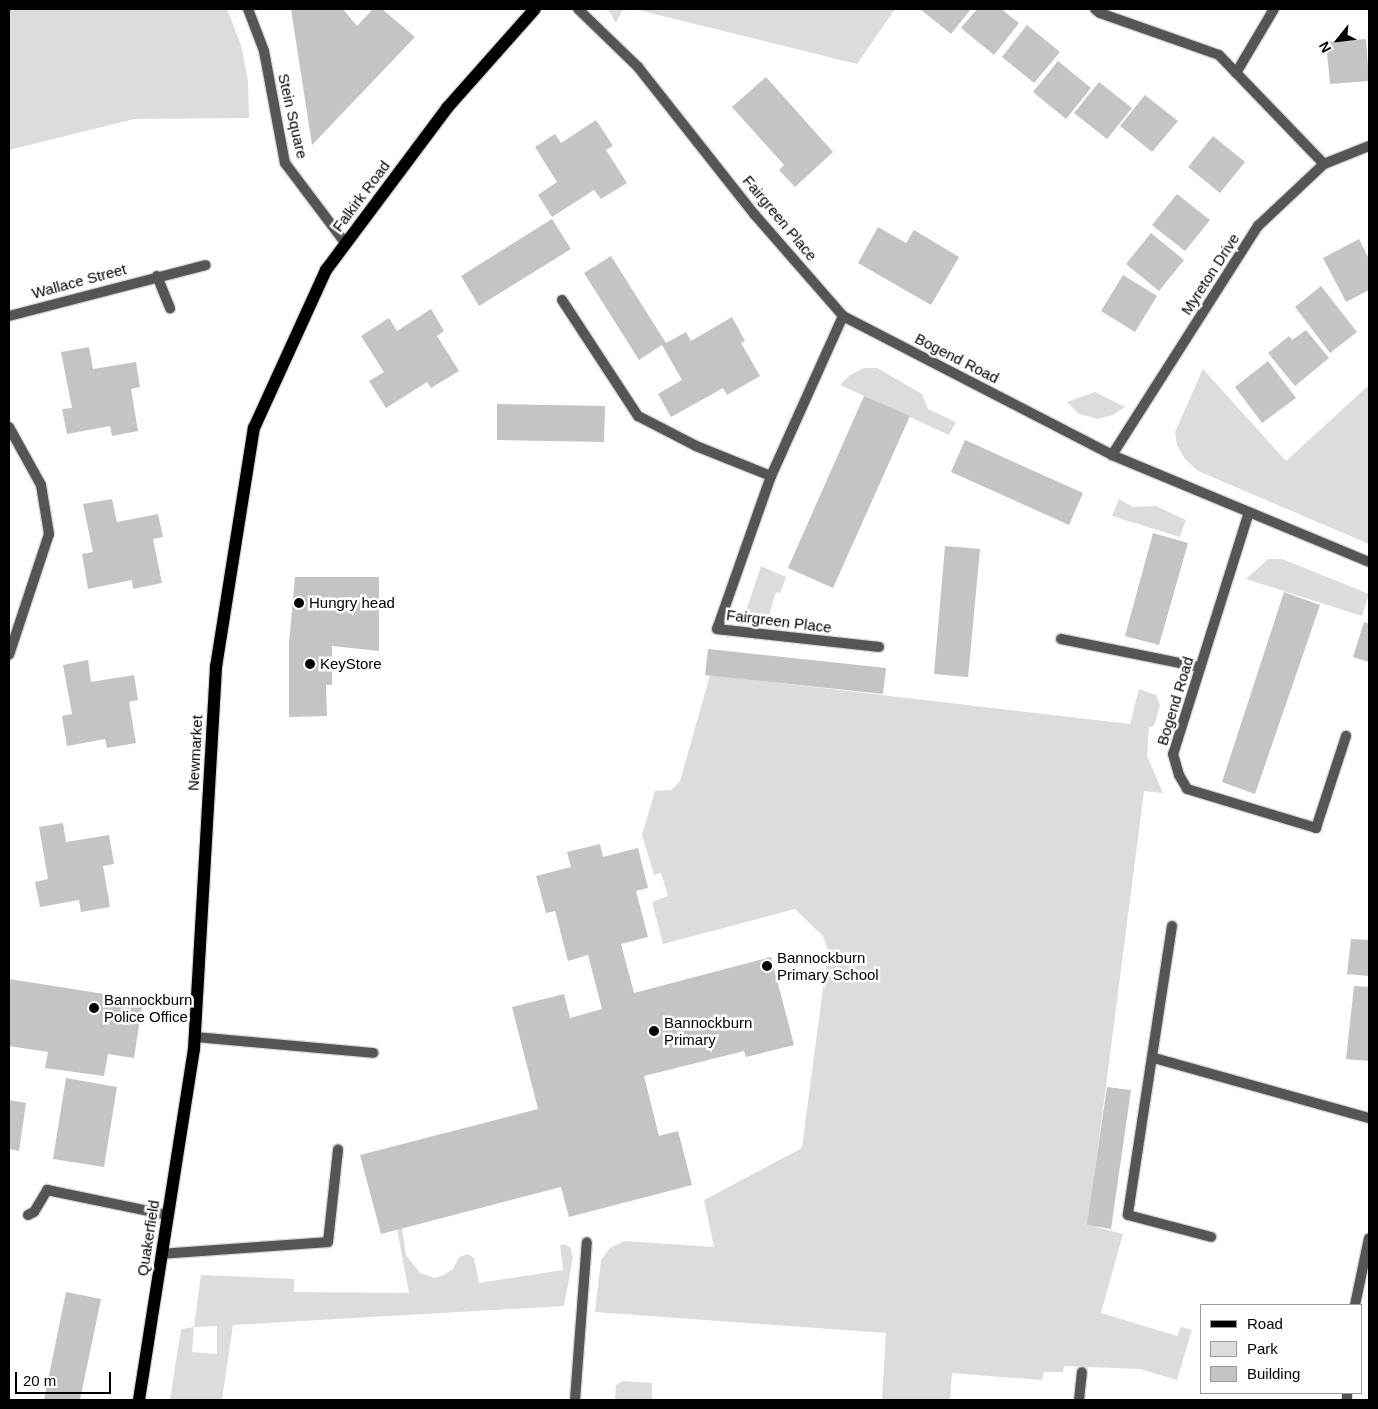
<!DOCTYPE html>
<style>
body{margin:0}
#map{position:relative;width:1378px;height:1409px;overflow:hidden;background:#fff;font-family:Helvetica,sans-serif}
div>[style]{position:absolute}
.green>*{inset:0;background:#dcdcdc}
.building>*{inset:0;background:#c4c4c4}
.roads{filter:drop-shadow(1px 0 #dbdbdb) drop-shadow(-1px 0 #dbdbdb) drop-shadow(0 1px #dbdbdb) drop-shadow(0 -1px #dbdbdb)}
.lane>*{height:10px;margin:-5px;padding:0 5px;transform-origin:5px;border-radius:5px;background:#555}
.street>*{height:10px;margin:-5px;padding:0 5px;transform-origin:5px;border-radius:5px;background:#555}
.primary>*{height:12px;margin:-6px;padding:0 6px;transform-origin:6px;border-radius:6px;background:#000}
.dots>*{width:14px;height:14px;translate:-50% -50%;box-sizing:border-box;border:2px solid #fff;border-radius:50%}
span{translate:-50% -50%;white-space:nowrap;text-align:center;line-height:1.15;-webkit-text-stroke:5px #fff;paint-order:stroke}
.street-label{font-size:15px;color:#000}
.poi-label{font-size:15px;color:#000}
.left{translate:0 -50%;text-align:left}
.frame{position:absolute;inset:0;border:10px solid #000;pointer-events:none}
.legend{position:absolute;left:1200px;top:1304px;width:162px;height:90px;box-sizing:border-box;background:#fff;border:1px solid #999;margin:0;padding:6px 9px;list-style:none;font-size:15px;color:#000}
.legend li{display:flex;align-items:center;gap:10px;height:25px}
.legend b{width:25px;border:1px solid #999}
.north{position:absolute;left:1313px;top:15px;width:50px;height:50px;-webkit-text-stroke:4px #fff;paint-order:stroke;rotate:241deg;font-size:14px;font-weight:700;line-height:20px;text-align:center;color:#000}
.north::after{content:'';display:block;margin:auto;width:18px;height:22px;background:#000;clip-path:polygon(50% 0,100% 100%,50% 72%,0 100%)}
.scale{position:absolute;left:15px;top:1372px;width:96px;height:22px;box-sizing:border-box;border:2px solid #000;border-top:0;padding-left:6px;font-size:15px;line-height:18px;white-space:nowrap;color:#000;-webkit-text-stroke:4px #fff;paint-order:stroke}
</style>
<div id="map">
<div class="green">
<i style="clip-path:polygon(9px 9px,227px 9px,241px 45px,248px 81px,249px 118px,134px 119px,9px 150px)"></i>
<i style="clip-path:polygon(608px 9px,623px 9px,616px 23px)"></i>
<i style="clip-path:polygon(634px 9px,895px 9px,857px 64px)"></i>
<i style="clip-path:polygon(864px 368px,877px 368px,922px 394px,928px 409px,956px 422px,949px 435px,840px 385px,850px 375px)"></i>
<i style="clip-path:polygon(1203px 369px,1286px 461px,1369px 385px,1369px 544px,1198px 471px,1185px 459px,1177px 445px,1175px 432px)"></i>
<i style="clip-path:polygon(1095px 392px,1125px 407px,1113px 415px,1098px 419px,1079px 414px,1067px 402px)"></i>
<i style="clip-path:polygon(1119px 499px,1133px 507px,1156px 506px,1186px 520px,1180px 537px,1112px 516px)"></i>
<i style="clip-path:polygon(1268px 559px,1282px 559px,1369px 594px,1362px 616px,1246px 579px)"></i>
<i style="clip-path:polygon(761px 566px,786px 577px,780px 593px,776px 592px,769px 616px,764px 621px,751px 615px,747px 608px)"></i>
<i style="clip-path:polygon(710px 675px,1130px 724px,1139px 689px,1156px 695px,1160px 705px,1154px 726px,1149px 727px,1147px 756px,1163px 793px,1144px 791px,1088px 1225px,1123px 1234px,1101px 1313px,1177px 1336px,1181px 1327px,1192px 1330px,1177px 1380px,1140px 1369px,1064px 1366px,1063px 1372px,1044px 1372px,1042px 1380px,952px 1373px,950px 1400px,882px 1400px,886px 1333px,595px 1312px,601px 1260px,610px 1248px,624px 1241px,714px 1247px,704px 1200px,802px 1148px,828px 950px,823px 936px,795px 909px,663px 944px,652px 902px,668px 896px,661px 873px,654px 875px,642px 835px,655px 791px,671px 790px,680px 781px)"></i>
<i style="clip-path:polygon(evenodd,402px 1228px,406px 1255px,420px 1273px,434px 1278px,444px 1275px,453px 1269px,459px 1257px,468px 1254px,474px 1258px,479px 1283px,563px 1270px,560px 1245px,564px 1244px,570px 1247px,573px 1257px,564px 1306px,233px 1325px,222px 1400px,170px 1400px,181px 1329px,194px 1327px,201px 1275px,294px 1279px,294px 1292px,409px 1293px,397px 1229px,402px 1228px,217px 1326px,217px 1354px,192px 1352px,194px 1327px,217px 1326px)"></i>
<i style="clip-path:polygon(623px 1381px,652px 1383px,652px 1400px,615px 1400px,616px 1385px)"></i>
</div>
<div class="building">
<i style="clip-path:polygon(291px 9px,343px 9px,357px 26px,373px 9px,382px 9px,415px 37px,312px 145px)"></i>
<i style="clip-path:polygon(920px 9px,971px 9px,951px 34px)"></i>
<i style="clip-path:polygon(977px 9px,1001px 9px,1019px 23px,994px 55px,961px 28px)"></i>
<i style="clip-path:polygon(1027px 25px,1060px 52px,1034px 83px,1002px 57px)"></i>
<i style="clip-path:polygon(1366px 39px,1369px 81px,1330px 84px,1326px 42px)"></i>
<i style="clip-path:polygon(1058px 61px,1091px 88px,1066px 119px,1033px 92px)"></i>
<i style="clip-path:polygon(766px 77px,833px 152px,795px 187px,779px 170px,784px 165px,732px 107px)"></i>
<i style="clip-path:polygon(1099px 82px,1132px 108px,1107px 139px,1074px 113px)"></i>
<i style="clip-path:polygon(1145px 95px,1178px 121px,1152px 152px,1120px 126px)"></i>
<i style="clip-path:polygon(596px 120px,613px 146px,606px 150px,627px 183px,601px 199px,594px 190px,552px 217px,538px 195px,557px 182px,535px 147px,555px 134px,561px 143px)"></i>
<i style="clip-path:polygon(1213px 136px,1245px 162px,1220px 193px,1188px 167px)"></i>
<i style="clip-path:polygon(1177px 194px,1210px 220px,1185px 251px,1152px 225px)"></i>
<i style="clip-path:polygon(552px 219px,571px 249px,479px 306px,461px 276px)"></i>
<i style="clip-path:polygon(878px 227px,906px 243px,914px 230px,959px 257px,931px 305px,858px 263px)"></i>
<i style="clip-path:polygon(1151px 233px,1184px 260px,1159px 291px,1126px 264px)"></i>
<i style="clip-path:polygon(1359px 239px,1369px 259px,1369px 290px,1346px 302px,1323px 258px)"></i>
<i style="clip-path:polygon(611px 256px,666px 343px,686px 332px,691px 341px,732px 317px,745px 341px,741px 343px,760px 376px,727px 395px,723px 388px,671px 417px,658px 394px,682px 380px,662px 345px,639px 360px,584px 273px)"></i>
<i style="clip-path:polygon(1123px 275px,1157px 296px,1135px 332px,1101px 311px)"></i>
<i style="clip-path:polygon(1321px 286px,1357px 332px,1330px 353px,1295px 307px)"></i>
<i style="clip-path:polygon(431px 309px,444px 331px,437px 336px,459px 371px,431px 388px,427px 382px,386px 408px,369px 381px,384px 372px,361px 336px,389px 318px,397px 331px)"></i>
<i style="clip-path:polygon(1306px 330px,1329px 358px,1295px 386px,1268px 353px,1289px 336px,1292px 340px)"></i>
<i style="clip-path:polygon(89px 347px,93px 369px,136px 362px,140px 387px,131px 389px,138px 431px,112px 436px,110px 426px,67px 434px,62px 409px,72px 408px,61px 352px)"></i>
<i style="clip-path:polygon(1268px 361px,1296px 398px,1262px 423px,1235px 387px)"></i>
<i style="clip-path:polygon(864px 396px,910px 416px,833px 588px,788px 568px)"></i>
<i style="clip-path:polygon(497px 404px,605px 406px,604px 442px,497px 440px)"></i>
<i style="clip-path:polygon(965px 440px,1083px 493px,1069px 525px,951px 472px)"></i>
<i style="clip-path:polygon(112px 499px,117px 522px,158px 514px,163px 537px,153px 539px,162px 583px,133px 589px,132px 580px,88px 589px,82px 554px,93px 552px,83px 504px)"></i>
<i style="clip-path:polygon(1153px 533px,1188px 543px,1159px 645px,1125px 636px)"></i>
<i style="clip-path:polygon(945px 546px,980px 549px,968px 677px,934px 674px)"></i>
<i style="clip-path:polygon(295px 577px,379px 577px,379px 651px,332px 646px,332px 685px,326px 685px,327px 716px,289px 717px,289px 643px)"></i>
<i style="clip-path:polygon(1284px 592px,1320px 605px,1255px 794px,1222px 782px)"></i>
<i style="clip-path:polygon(1364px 622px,1369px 624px,1369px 662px,1353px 657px)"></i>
<i style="clip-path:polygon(708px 649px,886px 668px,883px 694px,705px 675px)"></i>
<i style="clip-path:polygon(88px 660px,91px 682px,134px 675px,138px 700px,129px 702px,136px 743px,107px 748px,105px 739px,67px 746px,62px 716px,72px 714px,63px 665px)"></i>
<i style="clip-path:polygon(63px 823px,66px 842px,109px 835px,114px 864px,103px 866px,110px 907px,81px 912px,79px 900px,40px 907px,35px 882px,48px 879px,39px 827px)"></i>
<i style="clip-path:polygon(600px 844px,603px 857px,638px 848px,648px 888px,636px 891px,648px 937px,621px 944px,634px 993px,771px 957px,794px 1045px,746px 1057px,744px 1051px,644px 1076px,659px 1136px,678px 1131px,692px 1185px,569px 1217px,561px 1187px,381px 1234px,360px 1155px,538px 1109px,512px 1007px,564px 994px,570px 1018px,602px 1009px,588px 955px,568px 961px,555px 911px,546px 913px,536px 876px,571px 867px,567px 852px)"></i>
<i style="clip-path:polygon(1351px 939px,1369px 940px,1369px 976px,1347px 974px)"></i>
<i style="clip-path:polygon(9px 979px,143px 1000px,134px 1058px,108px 1054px,104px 1076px,45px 1068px,48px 1052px,9px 1046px)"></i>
<i style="clip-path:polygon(1354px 986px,1369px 987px,1369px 1061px,1346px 1059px)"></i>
<i style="clip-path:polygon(66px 1078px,117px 1087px,104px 1167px,53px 1159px)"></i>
<i style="clip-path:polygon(1107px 1087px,1131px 1090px,1111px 1229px,1087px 1225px)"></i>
<i style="clip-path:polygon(9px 1100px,26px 1103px,19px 1151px,9px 1149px)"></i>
<i style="clip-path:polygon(66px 1292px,101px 1299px,80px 1400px,44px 1400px)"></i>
</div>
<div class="roads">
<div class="lane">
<i style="left:195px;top:1037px;width:179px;rotate:5.1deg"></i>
<i style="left:28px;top:1215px;width:7px;rotate:-27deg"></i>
<i style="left:34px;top:1212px;width:26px;rotate:-59deg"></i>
<i style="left:47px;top:1190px;width:124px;rotate:11.7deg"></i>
<i style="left:161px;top:1254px;width:167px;rotate:-4.1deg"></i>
<i style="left:328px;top:1242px;width:93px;rotate:-83.8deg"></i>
</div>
<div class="street">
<i style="left:248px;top:9px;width:45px;rotate:69.1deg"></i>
<i style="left:264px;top:51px;width:114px;rotate:79.4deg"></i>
<i style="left:285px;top:163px;width:101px;rotate:53deg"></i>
<i style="left:578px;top:9px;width:83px;rotate:44deg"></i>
<i style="left:638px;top:67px;width:189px;rotate:51.7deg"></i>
<i style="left:755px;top:215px;width:134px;rotate:48.9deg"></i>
<i style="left:843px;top:316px;width:303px;rotate:27.3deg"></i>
<i style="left:1112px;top:455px;width:278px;rotate:22.6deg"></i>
<i style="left:1095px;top:9px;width:6px;rotate:39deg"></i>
<i style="left:1100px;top:13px;width:126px;rotate:19.4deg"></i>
<i style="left:1219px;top:55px;width:151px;rotate:46.1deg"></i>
<i style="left:1236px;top:73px;width:74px;rotate:-59.3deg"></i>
<i style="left:157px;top:276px;width:35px;rotate:68deg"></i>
<i style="left:562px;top:300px;width:139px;rotate:56.8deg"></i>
<i style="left:638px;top:416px;width:65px;rotate:27.3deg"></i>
<i style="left:696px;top:446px;width:81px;rotate:21.8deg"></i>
<i style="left:9px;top:316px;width:203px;rotate:-14.5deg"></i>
<i style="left:843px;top:316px;width:175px;rotate:114.2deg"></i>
<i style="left:771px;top:476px;width:162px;rotate:109.4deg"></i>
<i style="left:717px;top:629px;width:163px;rotate:6.3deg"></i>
<i style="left:9px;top:427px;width:66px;rotate:61.1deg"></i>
<i style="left:41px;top:485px;width:50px;rotate:80.7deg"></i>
<i style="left:49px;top:534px;width:127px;rotate:108.3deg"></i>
<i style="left:1112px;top:455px;width:272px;rotate:-57.5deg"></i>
<i style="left:1258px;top:226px;width:91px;rotate:-43.2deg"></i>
<i style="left:1324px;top:164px;width:48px;rotate:-21.8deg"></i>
<i style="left:1249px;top:512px;width:254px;rotate:107.4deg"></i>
<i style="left:1173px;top:754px;width:22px;rotate:74deg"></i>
<i style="left:1179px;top:775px;width:16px;rotate:60deg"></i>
<i style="left:1187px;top:789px;width:135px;rotate:16.8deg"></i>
<i style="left:1316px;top:828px;width:97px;rotate:-71.9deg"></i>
<i style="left:1061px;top:639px;width:142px;rotate:11.4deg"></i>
<i style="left:1172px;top:926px;width:292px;rotate:98.7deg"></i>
<i style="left:1128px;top:1215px;width:86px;rotate:14.8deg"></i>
<i style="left:1154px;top:1058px;width:223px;rotate:15.6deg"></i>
<i style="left:1355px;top:1305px;width:68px;rotate:-78.2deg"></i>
<i style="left:575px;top:1400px;width:158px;rotate:-85.7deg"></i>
<i style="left:1079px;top:1400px;width:28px;rotate:-84deg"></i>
<i style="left:1347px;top:1400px;width:7px;rotate:-90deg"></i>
</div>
<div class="primary">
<i style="left:139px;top:1400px;width:355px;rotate:-81.1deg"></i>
<i style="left:194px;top:1049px;width:383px;rotate:-86.7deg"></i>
<i style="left:216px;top:667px;width:242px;rotate:-81deg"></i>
<i style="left:254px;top:428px;width:174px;rotate:-65.5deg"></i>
<i style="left:326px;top:270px;width:202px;rotate:-53.2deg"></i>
<i style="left:447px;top:108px;width:132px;rotate:-48.4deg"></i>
</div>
</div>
<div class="dots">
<i style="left:299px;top:603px;background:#000"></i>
<i style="left:310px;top:664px;background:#000"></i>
<i style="left:767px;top:966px;background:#000"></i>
<i style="left:94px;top:1008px;background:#000"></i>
<i style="left:654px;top:1031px;background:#000"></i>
</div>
<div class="street-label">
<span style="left:293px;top:116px;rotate:77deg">Stein Square</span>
<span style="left:361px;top:196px;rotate:-53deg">Falkirk Road</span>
<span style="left:780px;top:218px;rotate:50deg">Fairgreen Place</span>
<span style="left:1210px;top:274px;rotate:-57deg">Myreton Drive</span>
<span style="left:79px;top:281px;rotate:-15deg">Wallace Street</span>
<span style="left:957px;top:358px;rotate:27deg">Bogend Road</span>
<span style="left:779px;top:621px;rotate:7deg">Fairgreen Place</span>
<span style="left:1175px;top:701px;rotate:-73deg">Bogend Road</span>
<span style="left:195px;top:753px;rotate:-87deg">Newmarket</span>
<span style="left:148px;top:1238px;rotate:-81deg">Quakerfield</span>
</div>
<div class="poi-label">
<span class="left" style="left:309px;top:603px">Hungry head</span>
<span class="left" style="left:320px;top:664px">KeyStore</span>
<span class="left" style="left:777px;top:966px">Bannockburn<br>Primary School</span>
<span class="left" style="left:104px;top:1008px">Bannockburn<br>Police Office</span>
<span class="left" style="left:664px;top:1031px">Bannockburn<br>Primary</span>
</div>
<div class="frame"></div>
<ul class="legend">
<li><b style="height:6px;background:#000"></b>Road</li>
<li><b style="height:14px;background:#dcdcdc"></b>Park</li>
<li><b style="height:14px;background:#c4c4c4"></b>Building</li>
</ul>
<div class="north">N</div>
<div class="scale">20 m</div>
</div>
